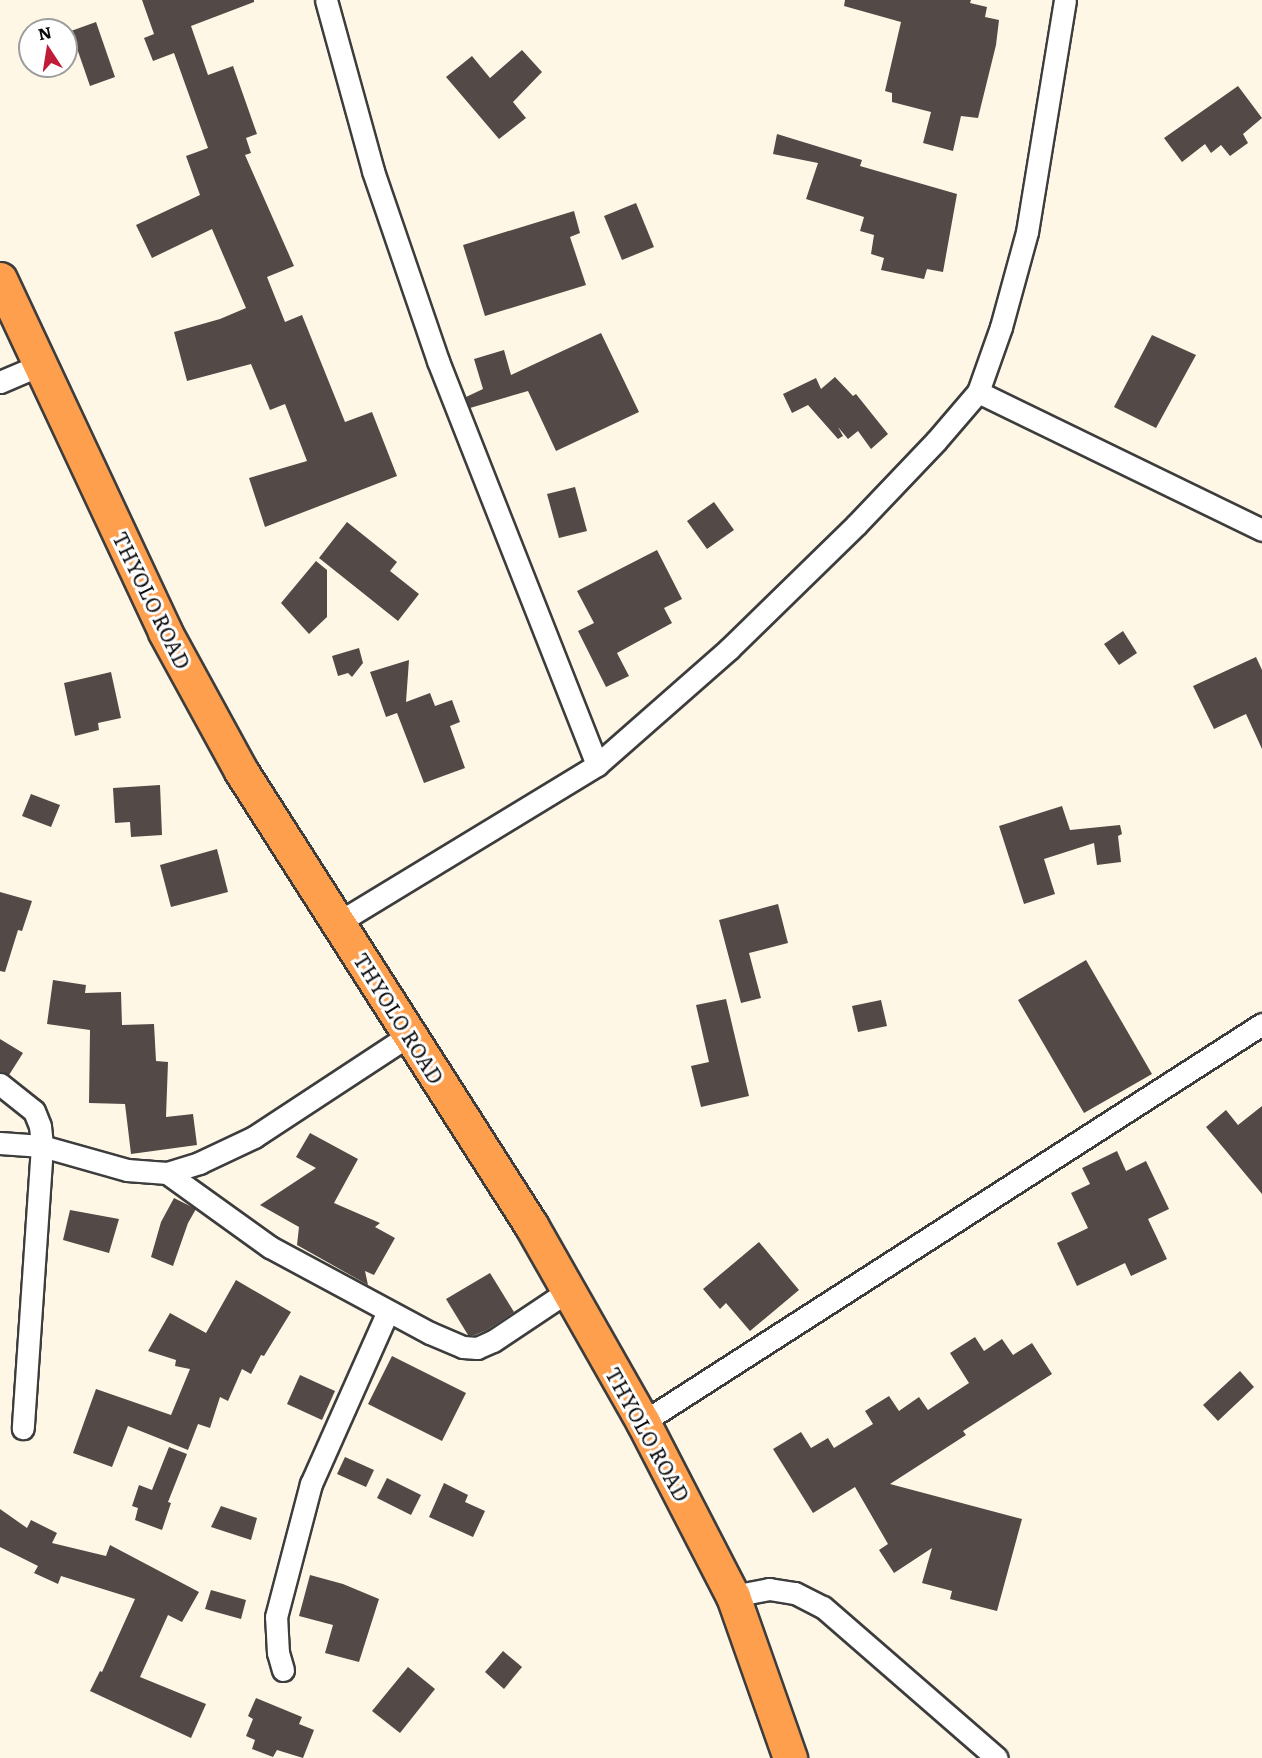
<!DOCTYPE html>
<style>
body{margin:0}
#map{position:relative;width:1262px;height:1758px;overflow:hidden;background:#fff7e6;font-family:Literata,serif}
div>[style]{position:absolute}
.building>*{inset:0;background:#534946}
.roads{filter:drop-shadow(2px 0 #3d3d3d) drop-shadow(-2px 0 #3d3d3d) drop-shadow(0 2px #3d3d3d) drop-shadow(0 -2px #3d3d3d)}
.minor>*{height:21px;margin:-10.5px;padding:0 10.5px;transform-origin:10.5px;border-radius:10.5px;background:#fff}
.trunk>*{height:33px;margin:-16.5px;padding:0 16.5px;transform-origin:16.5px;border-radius:16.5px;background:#fe9f4e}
span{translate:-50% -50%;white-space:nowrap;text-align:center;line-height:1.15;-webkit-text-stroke:6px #fff;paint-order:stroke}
.street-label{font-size:20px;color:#0a0a0a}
.north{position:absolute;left:18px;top:18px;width:60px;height:60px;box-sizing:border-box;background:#fff;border:2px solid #9d9d9d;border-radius:50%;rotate:348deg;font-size:16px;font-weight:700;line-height:24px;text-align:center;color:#0a0a0a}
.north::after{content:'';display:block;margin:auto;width:21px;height:27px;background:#c01c3a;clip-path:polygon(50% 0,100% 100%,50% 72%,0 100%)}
</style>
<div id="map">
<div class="building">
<i style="clip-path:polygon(142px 0,254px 0,254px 2px,191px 26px,208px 75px,233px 66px,257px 134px,246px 138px,251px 153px,245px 155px,294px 266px,267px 277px,285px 322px,302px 315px,345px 422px,372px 412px,397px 476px,265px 527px,249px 478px,307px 461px,285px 404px,270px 410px,251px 364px,187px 381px,174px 332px,220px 319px,246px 308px,212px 229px,152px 258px,136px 225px,200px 195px,186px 156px,208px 148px,174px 53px,153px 61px,144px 38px,154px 34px)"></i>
<i style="clip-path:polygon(845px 0,971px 0,970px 3px,987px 7px,985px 17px,999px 20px,996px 45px,978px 118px,961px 116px,953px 151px,923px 143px,931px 112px,892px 102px,892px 93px,885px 91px,901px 22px,844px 6px)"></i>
<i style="clip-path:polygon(96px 22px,115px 77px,90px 86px,71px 31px)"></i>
<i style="clip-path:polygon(522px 50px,542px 72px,513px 102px,526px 118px,499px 139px,446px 77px,472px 56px,490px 78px)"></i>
<i style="clip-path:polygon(1238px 86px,1262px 118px,1243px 134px,1248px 143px,1230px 156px,1221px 145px,1211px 153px,1205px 144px,1182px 162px,1164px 138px)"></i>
<i style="clip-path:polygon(777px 134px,862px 160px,860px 166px,957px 194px,943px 272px,927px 269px,924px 279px,881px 270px,884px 258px,871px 254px,874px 235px,860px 231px,864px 217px,806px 199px,818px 163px,773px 154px)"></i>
<i style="clip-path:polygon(636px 203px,654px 247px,622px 260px,604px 216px)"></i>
<i style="clip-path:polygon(574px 211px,580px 233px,570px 237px,586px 285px,485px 316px,463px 245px)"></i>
<i style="clip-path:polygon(601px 333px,639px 412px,556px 451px,528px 391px,470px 408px,466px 397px,483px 389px,474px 359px,504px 350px,511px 375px)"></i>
<i style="clip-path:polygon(1152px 335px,1196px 355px,1156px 428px,1114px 407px)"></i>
<i style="clip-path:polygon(835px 377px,853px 396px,856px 394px,888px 434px,871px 449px,858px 431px,848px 439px,838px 427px,843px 436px,838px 439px,808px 405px,792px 413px,783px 394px,816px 378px,821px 389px)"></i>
<i style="clip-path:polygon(575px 487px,587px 531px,559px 538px,547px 494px)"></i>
<i style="clip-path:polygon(714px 502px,734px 530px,707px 549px,687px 521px)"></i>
<i style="clip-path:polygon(347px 522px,397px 562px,390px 571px,419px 594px,398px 621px,319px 558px)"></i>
<i style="clip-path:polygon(657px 550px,682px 599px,664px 608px,672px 623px,617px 653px,629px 676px,606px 687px,578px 631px,594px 623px,577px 591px)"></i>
<i style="clip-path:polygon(316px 561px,327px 570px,327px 617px,309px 634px,281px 603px)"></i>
<i style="clip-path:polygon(1123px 631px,1137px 653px,1119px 665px,1104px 644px)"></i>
<i style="clip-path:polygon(359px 648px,363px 663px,352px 677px,348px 673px,338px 676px,332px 656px)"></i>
<i style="clip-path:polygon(1256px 657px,1262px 670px,1262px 749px,1246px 714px,1214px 729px,1193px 686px)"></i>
<i style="clip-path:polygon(409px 660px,406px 702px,430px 693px,435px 706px,452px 700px,460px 722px,450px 726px,465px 768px,424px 783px,397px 713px,386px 717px,370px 672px)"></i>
<i style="clip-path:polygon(111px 672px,121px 718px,98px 723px,99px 730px,75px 736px,64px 683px)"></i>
<i style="clip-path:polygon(160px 785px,162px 835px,131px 837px,130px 822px,115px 823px,113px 788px)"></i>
<i style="clip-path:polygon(31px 794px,60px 805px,51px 827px,22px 816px)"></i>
<i style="clip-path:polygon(1062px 806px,1070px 830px,1120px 825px,1122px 834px,1118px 836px,1121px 862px,1097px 865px,1094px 843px,1044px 859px,1055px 894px,1024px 904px,999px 826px)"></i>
<i style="clip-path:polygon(217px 849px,228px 892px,171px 907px,160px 865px)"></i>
<i style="clip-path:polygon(0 892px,32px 901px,22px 931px,18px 930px,5px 972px,0 971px)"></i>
<i style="clip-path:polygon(778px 904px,788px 943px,749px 953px,761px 998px,741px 1003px,719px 920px)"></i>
<i style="clip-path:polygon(1086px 960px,1152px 1074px,1084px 1113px,1018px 1000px)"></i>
<i style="clip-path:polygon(53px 980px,86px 985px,85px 993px,121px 992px,122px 1025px,154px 1024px,156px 1061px,168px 1062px,166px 1117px,193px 1114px,197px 1145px,131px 1154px,125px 1104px,89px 1103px,90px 1030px,47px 1024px)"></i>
<i style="clip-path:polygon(726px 999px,749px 1096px,701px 1107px,691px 1066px,709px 1062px,696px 1005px)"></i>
<i style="clip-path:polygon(881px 1000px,887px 1026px,858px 1032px,852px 1006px)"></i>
<i style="clip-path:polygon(0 1039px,23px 1053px,9px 1075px,0 1072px)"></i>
<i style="clip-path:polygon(1262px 1106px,1262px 1194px,1206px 1127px,1226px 1110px,1238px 1125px)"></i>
<i style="clip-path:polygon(310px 1133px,358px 1159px,334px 1203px,380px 1223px,375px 1227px,395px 1238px,374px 1275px,365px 1271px,368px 1285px,297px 1245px,299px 1227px,260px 1205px,316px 1168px,296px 1157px)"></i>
<i style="clip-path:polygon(1117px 1151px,1126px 1171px,1146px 1161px,1169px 1209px,1148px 1219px,1167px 1259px,1131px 1276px,1125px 1263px,1077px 1286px,1057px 1243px,1088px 1228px,1071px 1193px,1090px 1184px,1082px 1168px)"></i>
<i style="clip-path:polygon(174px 1198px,196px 1209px,188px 1223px,173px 1266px,151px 1257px,161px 1222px)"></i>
<i style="clip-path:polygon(70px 1210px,119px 1219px,109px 1253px,63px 1240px)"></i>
<i style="clip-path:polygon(759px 1242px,799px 1290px,750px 1331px,726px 1303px,720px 1309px,703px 1289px)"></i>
<i style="clip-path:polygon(490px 1273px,514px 1312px,487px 1330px,475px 1335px,468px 1335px,446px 1299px)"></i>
<i style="clip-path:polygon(236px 1280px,291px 1312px,264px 1356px,261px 1355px,251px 1374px,242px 1369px,228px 1401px,220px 1397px,210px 1428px,198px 1424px,188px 1450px,128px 1426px,112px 1467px,73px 1453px,96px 1389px,171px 1415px,190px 1369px,175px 1366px,176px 1360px,148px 1351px,170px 1313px,206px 1333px)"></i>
<i style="clip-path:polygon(975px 1337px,984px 1351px,1002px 1339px,1013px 1355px,1032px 1343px,1052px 1374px,963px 1431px,966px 1435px,890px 1484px,1022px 1519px,997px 1611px,950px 1599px,952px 1591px,922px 1583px,932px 1548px,894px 1573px,879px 1550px,888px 1544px,855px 1487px,813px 1513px,773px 1449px,801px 1432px,811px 1448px,828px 1438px,834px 1448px,873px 1424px,865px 1411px,889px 1396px,899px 1411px,919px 1397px,928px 1410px,969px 1383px,950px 1353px)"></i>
<i style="clip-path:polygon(392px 1356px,466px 1393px,442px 1441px,368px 1404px)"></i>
<i style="clip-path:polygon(1240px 1371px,1254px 1387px,1218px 1421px,1203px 1405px)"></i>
<i style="clip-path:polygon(300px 1375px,335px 1391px,322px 1420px,287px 1404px)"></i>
<i style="clip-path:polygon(169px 1447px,187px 1454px,168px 1502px,171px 1503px,162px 1530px,135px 1520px,138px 1508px,132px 1506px,139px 1485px,152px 1490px)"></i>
<i style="clip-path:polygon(345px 1457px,374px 1470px,366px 1487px,337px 1474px)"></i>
<i style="clip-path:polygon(387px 1478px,421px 1495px,411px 1515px,377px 1498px)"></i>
<i style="clip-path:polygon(444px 1483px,468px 1495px,465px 1502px,485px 1511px,473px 1537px,429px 1517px)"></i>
<i style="clip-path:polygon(221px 1506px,257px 1518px,251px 1540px,211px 1527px)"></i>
<i style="clip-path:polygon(0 1509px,27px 1528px,31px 1520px,57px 1533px,52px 1543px,106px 1556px,110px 1545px,199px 1592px,182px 1622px,168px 1615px,140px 1677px,206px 1704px,191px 1738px,90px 1691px,100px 1671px,102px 1672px,135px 1599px,61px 1576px,58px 1584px,34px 1573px,38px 1566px,0 1547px)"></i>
<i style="clip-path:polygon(310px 1575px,343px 1584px,379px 1599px,359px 1662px,325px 1653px,333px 1625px,299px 1616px)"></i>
<i style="clip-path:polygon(211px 1590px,246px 1600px,241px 1619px,205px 1609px)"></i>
<i style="clip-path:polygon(503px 1651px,522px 1667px,504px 1689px,485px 1672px)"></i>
<i style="clip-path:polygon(408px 1667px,435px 1689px,400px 1733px,372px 1711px)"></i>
<i style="clip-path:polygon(256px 1698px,302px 1717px,299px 1724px,314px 1730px,303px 1758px,277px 1750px,273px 1757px,252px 1749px,255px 1740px,246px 1736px,253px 1719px,248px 1716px)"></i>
</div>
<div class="roads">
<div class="minor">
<i style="left:326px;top:0;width:177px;rotate:74.6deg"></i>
<i style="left:373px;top:171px;width:201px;rotate:71.1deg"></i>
<i style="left:438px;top:361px;width:434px;rotate:68.5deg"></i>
<i style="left:0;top:382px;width:43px;rotate:-23deg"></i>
<i style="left:978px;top:392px;width:316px;rotate:25.9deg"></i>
<i style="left:339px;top:922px;width:302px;rotate:-31.3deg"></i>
<i style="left:597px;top:765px;width:176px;rotate:-41.3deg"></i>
<i style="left:729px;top:649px;width:177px;rotate:-44.3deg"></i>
<i style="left:856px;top:525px;width:116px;rotate:-46.4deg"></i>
<i style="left:936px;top:441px;width:65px;rotate:-49.4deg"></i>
<i style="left:978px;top:392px;width:69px;rotate:-70.5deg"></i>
<i style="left:1001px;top:327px;width:98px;rotate:-74.7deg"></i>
<i style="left:1027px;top:232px;width:235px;rotate:-80.7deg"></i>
<i style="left:0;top:1084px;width:43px;rotate:38.5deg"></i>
<i style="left:34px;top:1111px;width:16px;rotate:68deg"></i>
<i style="left:40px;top:1126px;width:20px;rotate:84deg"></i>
<i style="left:42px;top:1146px;width:283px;rotate:93.9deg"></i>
<i style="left:0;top:1143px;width:42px;rotate:4.1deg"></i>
<i style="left:42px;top:1146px;width:88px;rotate:15.8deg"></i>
<i style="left:127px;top:1170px;width:40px;rotate:4.3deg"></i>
<i style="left:167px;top:1173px;width:34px;rotate:-17deg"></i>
<i style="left:199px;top:1163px;width:61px;rotate:-25.3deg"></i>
<i style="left:254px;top:1137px;width:186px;rotate:-33.3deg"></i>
<i style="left:167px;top:1173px;width:127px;rotate:35.7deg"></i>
<i style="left:270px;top:1247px;width:182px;rotate:28.3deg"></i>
<i style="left:430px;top:1333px;width:36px;rotate:23deg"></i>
<i style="left:463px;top:1347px;width:14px;rotate:4deg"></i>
<i style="left:477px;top:1348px;width:17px;rotate:-24deg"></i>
<i style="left:493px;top:1341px;width:90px;rotate:-33.7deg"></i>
<i style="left:643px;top:1422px;width:736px;rotate:-32.74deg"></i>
<i style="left:733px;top:1596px;width:37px;rotate:-11deg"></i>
<i style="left:769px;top:1589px;width:26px;rotate:9deg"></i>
<i style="left:795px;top:1593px;width:31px;rotate:27deg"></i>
<i style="left:823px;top:1607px;width:230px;rotate:41deg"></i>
<i style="left:283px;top:1670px;width:18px;rotate:-106deg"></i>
<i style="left:278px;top:1653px;width:36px;rotate:-93deg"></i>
<i style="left:276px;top:1617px;width:138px;rotate:-75.3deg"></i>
<i style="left:311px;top:1484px;width:189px;rotate:-66deg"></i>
</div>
<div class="trunk">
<i style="left:0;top:279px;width:390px;rotate:64.9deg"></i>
<i style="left:165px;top:632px;width:158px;rotate:61.3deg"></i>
<i style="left:241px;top:771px;width:539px;rotate:57.43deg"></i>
<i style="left:531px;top:1225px;width:227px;rotate:60.4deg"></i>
<i style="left:643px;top:1422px;width:196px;rotate:62.7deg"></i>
<i style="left:733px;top:1596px;width:172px;rotate:70.6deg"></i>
</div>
</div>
<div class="street-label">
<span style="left:152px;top:600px;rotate:64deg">THYOLO ROAD</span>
<span style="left:399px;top:1018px;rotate:58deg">THYOLO ROAD</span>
<span style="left:648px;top:1434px;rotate:61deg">THYOLO ROAD</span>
</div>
<div class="north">N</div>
</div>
